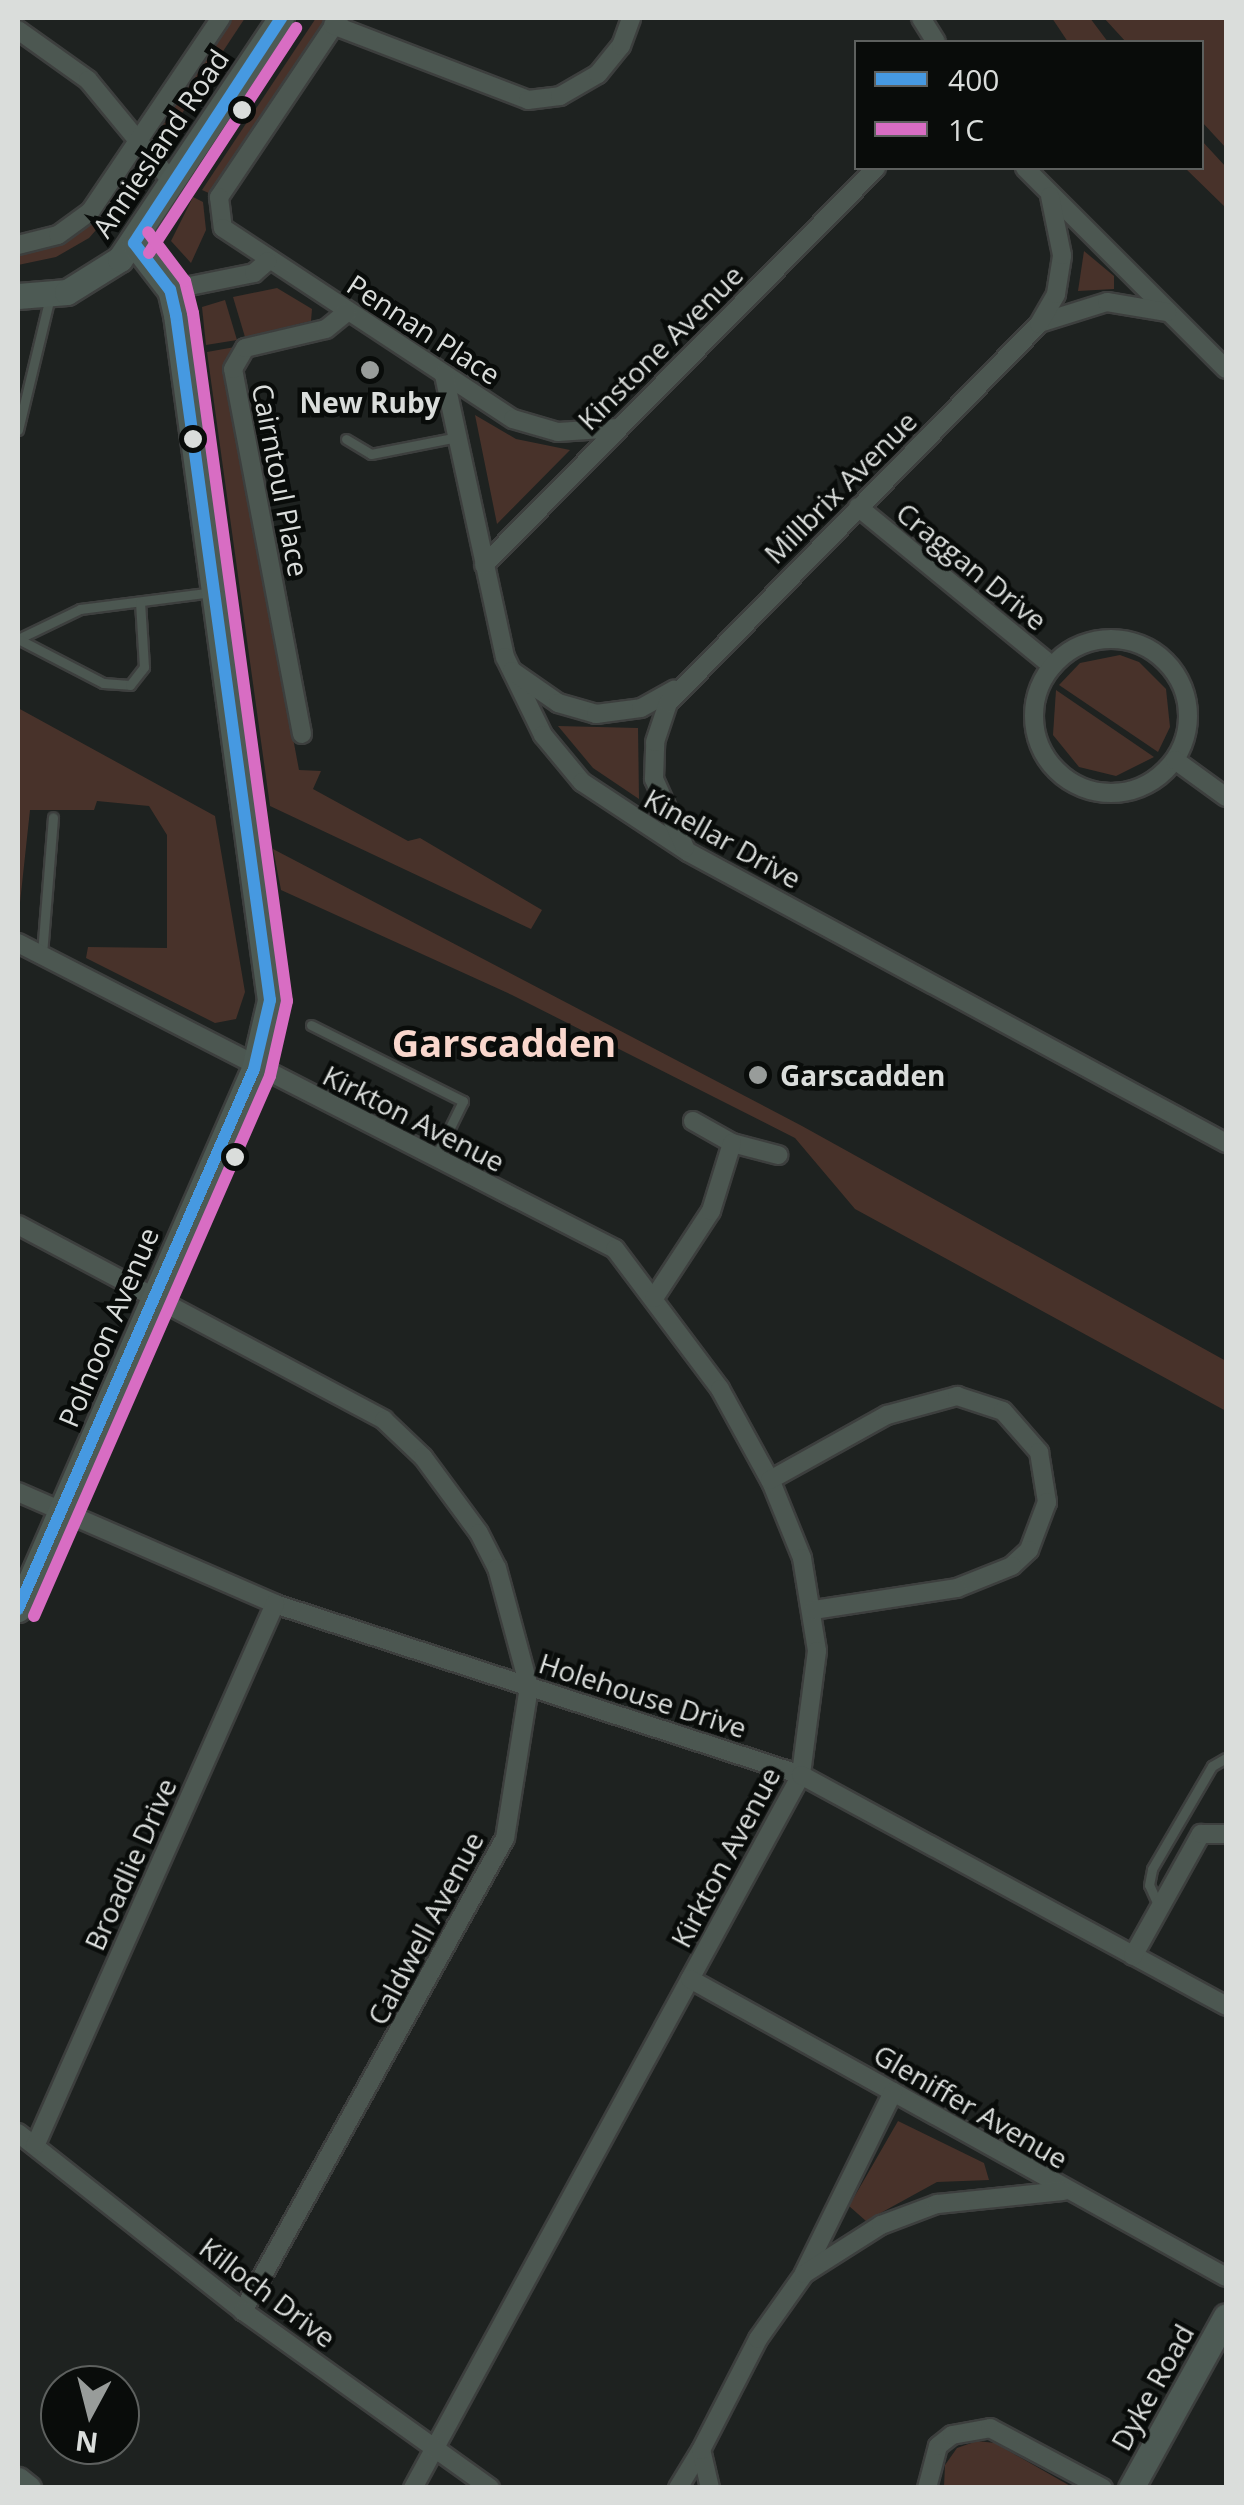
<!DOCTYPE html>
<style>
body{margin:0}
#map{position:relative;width:1244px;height:2505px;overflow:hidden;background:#1e2220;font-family:"Open Sans",sans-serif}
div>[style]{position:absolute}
.green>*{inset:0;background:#48322a}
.roads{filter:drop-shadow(2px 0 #3d3f3e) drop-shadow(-2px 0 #3d3f3e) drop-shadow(0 2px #3d3f3e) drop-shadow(0 -2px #3d3f3e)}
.lane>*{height:9px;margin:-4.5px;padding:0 4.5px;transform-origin:4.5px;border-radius:4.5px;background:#4c5751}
.street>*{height:18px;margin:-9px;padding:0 9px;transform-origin:9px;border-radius:9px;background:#4c5751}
.street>.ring{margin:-9px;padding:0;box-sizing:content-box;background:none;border:18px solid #4c5751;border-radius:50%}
.secondary>*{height:25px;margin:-12.5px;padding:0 12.5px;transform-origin:12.5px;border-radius:12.5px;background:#4d5a54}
.bus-1>*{height:12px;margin:-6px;padding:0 6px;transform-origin:6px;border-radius:6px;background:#4699e1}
.bus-2>*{height:12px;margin:-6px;padding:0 6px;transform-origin:6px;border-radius:6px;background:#d86dc3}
.dots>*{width:28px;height:28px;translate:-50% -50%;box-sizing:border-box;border:5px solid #090c0a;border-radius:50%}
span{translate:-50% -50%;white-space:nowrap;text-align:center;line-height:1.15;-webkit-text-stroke:9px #090c0a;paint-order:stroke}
.street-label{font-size:28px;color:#dadddb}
.poi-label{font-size:28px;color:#dadddb;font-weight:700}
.left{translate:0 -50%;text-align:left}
.district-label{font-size:38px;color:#f9d7cd;font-weight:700}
.frame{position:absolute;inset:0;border:20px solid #dadddb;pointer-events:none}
.legend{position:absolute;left:854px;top:40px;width:350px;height:130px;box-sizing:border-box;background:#090c0a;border:2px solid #5d605e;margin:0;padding:12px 18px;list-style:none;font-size:30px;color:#dadddb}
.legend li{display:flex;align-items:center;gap:20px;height:50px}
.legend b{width:50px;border:2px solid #5d605e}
.north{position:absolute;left:40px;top:2365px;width:100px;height:100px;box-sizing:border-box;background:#090c0a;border:2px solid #5d605e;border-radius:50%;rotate:187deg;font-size:28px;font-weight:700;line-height:40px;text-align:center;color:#dadddb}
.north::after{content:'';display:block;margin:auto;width:35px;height:45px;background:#989c9a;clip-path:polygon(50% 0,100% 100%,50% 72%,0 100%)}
</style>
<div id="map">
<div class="green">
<i style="clip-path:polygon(233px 18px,245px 18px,171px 130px,163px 125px)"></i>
<i style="clip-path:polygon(316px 18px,329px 18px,211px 194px,202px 190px)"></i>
<i style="clip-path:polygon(1052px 18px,1090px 18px,1108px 42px,1068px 42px)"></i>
<i style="clip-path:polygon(1104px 18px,1226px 18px,1226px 148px,1202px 122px,1202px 42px,1126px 42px)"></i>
<i style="clip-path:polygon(1202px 141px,1226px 167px,1226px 208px,1185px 168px,1202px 168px)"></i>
<i style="clip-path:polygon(126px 181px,134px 187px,89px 238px,56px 257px,18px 265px,18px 254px,52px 248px,82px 231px)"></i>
<i style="clip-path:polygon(193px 197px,203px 202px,206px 230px,191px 263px,171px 241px)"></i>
<i style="clip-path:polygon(1084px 251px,1114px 276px,1114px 289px,1078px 291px)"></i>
<i style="clip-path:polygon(277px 288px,312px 309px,311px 321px,245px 337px,233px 297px)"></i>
<i style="clip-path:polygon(225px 300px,237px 340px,206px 345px,202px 307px)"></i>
<i style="clip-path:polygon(235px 347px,227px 385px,299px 770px,321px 771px,313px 789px,408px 841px,420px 838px,542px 910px,531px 929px,270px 806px,207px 352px)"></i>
<i style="clip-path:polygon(475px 415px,516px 439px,570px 450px,497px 524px)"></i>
<i style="clip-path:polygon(1120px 655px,1139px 662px,1166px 689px,1170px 727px,1158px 752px,1059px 685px,1080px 663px)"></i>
<i style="clip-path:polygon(1056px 690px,1154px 757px,1116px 776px,1079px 767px,1053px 735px)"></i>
<i style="clip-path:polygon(18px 708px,215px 816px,245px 992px,236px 1019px,215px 1023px,86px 958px,88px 947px,167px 948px,167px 835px,149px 806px,97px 801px,94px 810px,30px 810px,18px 921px)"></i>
<i style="clip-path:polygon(558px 726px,638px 728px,639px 799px,593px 768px)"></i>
<i style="clip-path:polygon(273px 849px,802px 1126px,1226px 1361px,1226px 1411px,855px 1209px,795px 1138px,512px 995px,281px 890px)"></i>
<i style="clip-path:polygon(898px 2121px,984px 2163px,989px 2180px,937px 2182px,866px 2221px,849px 2206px)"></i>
<i style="clip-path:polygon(977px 2441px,995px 2443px,1072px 2487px,944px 2487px,945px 2465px,957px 2448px)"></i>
</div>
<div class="roads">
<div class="lane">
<i style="left:18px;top:430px;width:137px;rotate:-76.5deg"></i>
<i style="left:346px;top:439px;width:29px;rotate:31deg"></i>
<i style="left:371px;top:454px;width:89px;rotate:-11.1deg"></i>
<i style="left:18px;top:639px;width:69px;rotate:-25.8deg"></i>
<i style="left:80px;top:609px;width:133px;rotate:-7.3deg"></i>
<i style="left:20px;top:640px;width:93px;rotate:27.4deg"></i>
<i style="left:103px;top:683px;width:27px;rotate:4deg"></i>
<i style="left:130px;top:685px;width:23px;rotate:-52deg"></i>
<i style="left:144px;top:667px;width:65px;rotate:-93.5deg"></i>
<i style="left:42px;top:954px;width:137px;rotate:-85.4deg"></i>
<i style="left:311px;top:1025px;width:170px;rotate:26.6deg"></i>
<i style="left:463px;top:1101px;width:61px;rotate:116.1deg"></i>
<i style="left:1159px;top:1907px;width:24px;rotate:-114deg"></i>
<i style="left:1149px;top:1885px;width:16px;rotate:-79deg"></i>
<i style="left:1152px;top:1869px;width:119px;rotate:-59.8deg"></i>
<i style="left:1212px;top:1766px;width:16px;rotate:-30deg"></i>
</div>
<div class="street">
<i style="left:339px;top:18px;width:216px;rotate:123.8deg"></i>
<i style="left:219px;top:197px;width:31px;rotate:83deg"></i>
<i style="left:223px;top:228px;width:347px;rotate:33.4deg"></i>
<i style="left:513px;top:419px;width:47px;rotate:16.1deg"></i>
<i style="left:558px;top:432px;width:60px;rotate:-3.8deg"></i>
<i style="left:921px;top:18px;width:28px;rotate:58deg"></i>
<i style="left:333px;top:25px;width:209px;rotate:21deg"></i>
<i style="left:528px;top:100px;width:32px;rotate:-7deg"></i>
<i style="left:560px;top:96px;width:44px;rotate:-30.1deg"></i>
<i style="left:598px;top:74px;width:36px;rotate:-51deg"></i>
<i style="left:621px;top:46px;width:30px;rotate:-70deg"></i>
<i style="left:18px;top:30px;width:86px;rotate:35.5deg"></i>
<i style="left:88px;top:80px;width:132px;rotate:50.5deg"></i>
<i style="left:1025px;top:168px;width:284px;rotate:45deg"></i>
<i style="left:18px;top:245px;width:41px;rotate:-14deg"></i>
<i style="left:58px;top:235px;width:39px;rotate:-36deg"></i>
<i style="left:90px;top:212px;width:234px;rotate:-56deg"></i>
<i style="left:170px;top:290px;width:86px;rotate:-11.4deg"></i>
<i style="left:254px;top:273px;width:18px;rotate:-41deg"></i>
<i style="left:1043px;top:322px;width:67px;rotate:-17.4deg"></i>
<i style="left:1107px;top:302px;width:61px;rotate:9.5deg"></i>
<i style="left:444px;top:375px;width:289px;rotate:77.8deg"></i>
<i style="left:505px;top:657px;width:87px;rotate:64deg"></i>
<i style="left:543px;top:735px;width:61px;rotate:50.3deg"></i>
<i style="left:582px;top:782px;width:127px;rotate:33.4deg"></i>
<i style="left:688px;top:852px;width:612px;rotate:28.41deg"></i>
<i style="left:858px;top:507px;width:251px;rotate:39.3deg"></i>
<i style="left:484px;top:565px;width:558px;rotate:-45.36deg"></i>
<i class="ring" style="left:1034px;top:639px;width:136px;height:136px"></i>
<i style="left:512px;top:671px;width:56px;rotate:34.8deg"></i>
<i style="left:558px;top:703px;width:40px;rotate:16deg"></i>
<i style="left:596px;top:714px;width:45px;rotate:-7.6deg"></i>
<i style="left:641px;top:708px;width:38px;rotate:-29deg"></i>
<i style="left:302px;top:734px;width:371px;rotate:-100.7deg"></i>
<i style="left:233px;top:369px;width:24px;rotate:-60deg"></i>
<i style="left:245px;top:348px;width:83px;rotate:-13.2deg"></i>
<i style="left:326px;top:329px;width:27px;rotate:-39deg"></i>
<i style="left:1175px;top:760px;width:63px;rotate:36deg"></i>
<i style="left:685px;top:848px;width:76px;rotate:-114.2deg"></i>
<i style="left:654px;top:779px;width:37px;rotate:-88deg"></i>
<i style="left:655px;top:742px;width:41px;rotate:-71.6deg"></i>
<i style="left:668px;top:703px;width:530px;rotate:-45.61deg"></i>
<i style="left:1039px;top:324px;width:34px;rotate:-60deg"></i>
<i style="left:1056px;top:294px;width:39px;rotate:-81deg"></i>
<i style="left:1062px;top:255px;width:60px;rotate:-101.5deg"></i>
<i style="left:18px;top:943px;width:671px;rotate:27.14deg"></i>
<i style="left:615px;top:1249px;width:175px;rotate:53.1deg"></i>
<i style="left:720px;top:1389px;width:108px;rotate:61.3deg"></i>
<i style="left:772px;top:1484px;width:80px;rotate:67.9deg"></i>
<i style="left:802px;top:1558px;width:94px;rotate:80.8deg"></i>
<i style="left:817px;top:1651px;width:125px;rotate:97.4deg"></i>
<i style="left:801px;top:1775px;width:812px;rotate:118.55deg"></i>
<i style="left:693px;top:1121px;width:45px;rotate:29.4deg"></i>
<i style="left:732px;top:1143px;width:48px;rotate:14.6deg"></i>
<i style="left:18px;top:1225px;width:415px;rotate:28deg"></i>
<i style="left:384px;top:1420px;width:54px;rotate:43.5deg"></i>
<i style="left:423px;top:1457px;width:94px;rotate:53.6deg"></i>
<i style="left:479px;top:1533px;width:39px;rotate:63deg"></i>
<i style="left:497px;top:1568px;width:123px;rotate:74.9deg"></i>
<i style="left:529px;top:1687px;width:153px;rotate:99deg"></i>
<i style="left:505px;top:1838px;width:541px;rotate:118.98deg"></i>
<i style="left:654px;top:1298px;width:104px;rotate:-56.8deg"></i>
<i style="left:711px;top:1211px;width:71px;rotate:-72.8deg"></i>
<i style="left:770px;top:1480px;width:134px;rotate:-29.1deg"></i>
<i style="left:887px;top:1415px;width:73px;rotate:-15.2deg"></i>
<i style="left:957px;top:1396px;width:48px;rotate:18.1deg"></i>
<i style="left:1003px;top:1411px;width:55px;rotate:48.7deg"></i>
<i style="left:1039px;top:1452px;width:51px;rotate:80.9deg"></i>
<i style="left:1047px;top:1502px;width:51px;rotate:110.6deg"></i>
<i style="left:1029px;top:1550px;width:23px;rotate:137deg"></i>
<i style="left:1012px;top:1566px;width:59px;rotate:158.2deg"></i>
<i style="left:957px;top:1588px;width:145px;rotate:171.3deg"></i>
<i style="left:18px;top:1492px;width:280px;rotate:23.5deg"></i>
<i style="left:275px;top:1604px;width:553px;rotate:18.01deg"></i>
<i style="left:801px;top:1775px;width:484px;rotate:28.5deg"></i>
<i style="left:1133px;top:1956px;width:140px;rotate:-60.9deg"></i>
<i style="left:1201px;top:1834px;width:25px"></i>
<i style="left:690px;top:1979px;width:613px;rotate:29.07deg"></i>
<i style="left:18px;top:2133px;width:287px;rotate:38.3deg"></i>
<i style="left:243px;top:2311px;width:304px;rotate:35.6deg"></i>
<i style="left:35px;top:2146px;width:593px;rotate:-66.12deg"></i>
<i style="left:804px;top:2273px;width:202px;rotate:-63.8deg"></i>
<i style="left:678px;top:2488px;width:44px;rotate:-58.8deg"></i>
<i style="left:710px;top:2488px;width:39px;rotate:-103deg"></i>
<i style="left:701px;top:2450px;width:125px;rotate:-62.8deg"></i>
<i style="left:758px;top:2339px;width:80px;rotate:-54.7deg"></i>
<i style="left:804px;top:2274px;width:91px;rotate:-32.5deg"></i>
<i style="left:881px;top:2225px;width:60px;rotate:-20.6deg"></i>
<i style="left:937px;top:2204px;width:127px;rotate:-5.9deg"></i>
<i style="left:927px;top:2488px;width:43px;rotate:-75.3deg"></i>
<i style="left:938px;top:2446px;width:18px;rotate:-38deg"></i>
<i style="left:952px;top:2435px;width:39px;rotate:-10deg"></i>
<i style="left:990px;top:2428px;width:128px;rotate:28deg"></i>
</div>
<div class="secondary">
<i style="left:18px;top:296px;width:49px;rotate:-4.7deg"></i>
<i style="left:67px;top:292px;width:62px;rotate:-31.9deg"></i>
<i style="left:120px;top:259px;width:290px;rotate:-56.3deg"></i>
<i style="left:18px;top:1609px;width:589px;rotate:-66.39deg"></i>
<i style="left:254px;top:1069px;width:71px;rotate:-76.9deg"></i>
<i style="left:270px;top:1000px;width:691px;rotate:-97.81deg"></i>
<i style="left:176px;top:315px;width:26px;rotate:-103deg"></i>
<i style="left:170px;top:290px;width:59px;rotate:-127.5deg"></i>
<i style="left:18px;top:2480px;width:13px;rotate:39deg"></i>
<i style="left:1131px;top:2488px;width:196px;rotate:-61.1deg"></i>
</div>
</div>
<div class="bus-1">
<i style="left:134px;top:243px;width:269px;rotate:-56.8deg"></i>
<i style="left:18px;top:1609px;width:589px;rotate:-66.39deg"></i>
<i style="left:254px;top:1069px;width:71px;rotate:-76.9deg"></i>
<i style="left:270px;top:1000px;width:691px;rotate:-97.81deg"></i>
<i style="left:176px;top:315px;width:26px;rotate:-103deg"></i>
<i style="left:170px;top:290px;width:59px;rotate:-127.5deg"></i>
</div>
<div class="bus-2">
<i style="left:149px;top:253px;width:269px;rotate:-56.8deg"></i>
<i style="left:34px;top:1616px;width:589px;rotate:-66.39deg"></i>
<i style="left:270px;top:1076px;width:77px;rotate:-77.2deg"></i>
<i style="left:287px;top:1001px;width:694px;rotate:-97.78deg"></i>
<i style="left:193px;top:313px;width:33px;rotate:-104deg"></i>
<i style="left:185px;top:281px;width:61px;rotate:-127.1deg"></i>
</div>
<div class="dots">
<i style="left:242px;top:110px;background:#dadddb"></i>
<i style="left:370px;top:370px;background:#989c9a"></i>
<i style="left:193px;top:439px;background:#dadddb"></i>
<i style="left:758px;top:1075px;background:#989c9a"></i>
<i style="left:235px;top:1157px;background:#dadddb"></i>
</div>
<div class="street-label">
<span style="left:160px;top:143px;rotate:-56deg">Anniesland Road</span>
<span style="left:424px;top:329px;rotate:33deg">Pennan Place</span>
<span style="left:660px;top:347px;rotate:-45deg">Kinstone Avenue</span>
<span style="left:281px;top:480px;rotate:79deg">Cairntoul Place</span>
<span style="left:840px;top:487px;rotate:-45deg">Millbrix Avenue</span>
<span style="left:972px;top:566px;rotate:39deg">Craggan Drive</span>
<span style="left:723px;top:838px;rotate:29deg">Kinellar Drive</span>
<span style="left:414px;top:1118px;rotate:27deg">Kirkton Avenue</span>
<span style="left:108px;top:1327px;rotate:-67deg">Polnoon Avenue</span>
<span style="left:643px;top:1695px;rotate:18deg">Holehouse Drive</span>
<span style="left:725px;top:1857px;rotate:-62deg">Kirkton Avenue</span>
<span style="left:130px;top:1864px;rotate:-66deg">Broadlie Drive</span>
<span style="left:425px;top:1928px;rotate:-62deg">Caldwell Avenue</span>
<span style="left:971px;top:2106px;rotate:30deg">Gleniffer Avenue</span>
<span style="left:268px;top:2292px;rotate:37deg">Killoch Drive</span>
<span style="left:1152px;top:2387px;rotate:-61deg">Dyke Road</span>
</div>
<div class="poi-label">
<span style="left:370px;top:402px">New Ruby</span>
<span class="left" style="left:780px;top:1075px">Garscadden</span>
</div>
<div class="district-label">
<span style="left:504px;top:1043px">Garscadden</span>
</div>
<div class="frame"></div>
<ul class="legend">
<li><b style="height:12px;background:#4699e1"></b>400</li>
<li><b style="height:12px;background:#d86dc3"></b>1C</li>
</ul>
<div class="north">N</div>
</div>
